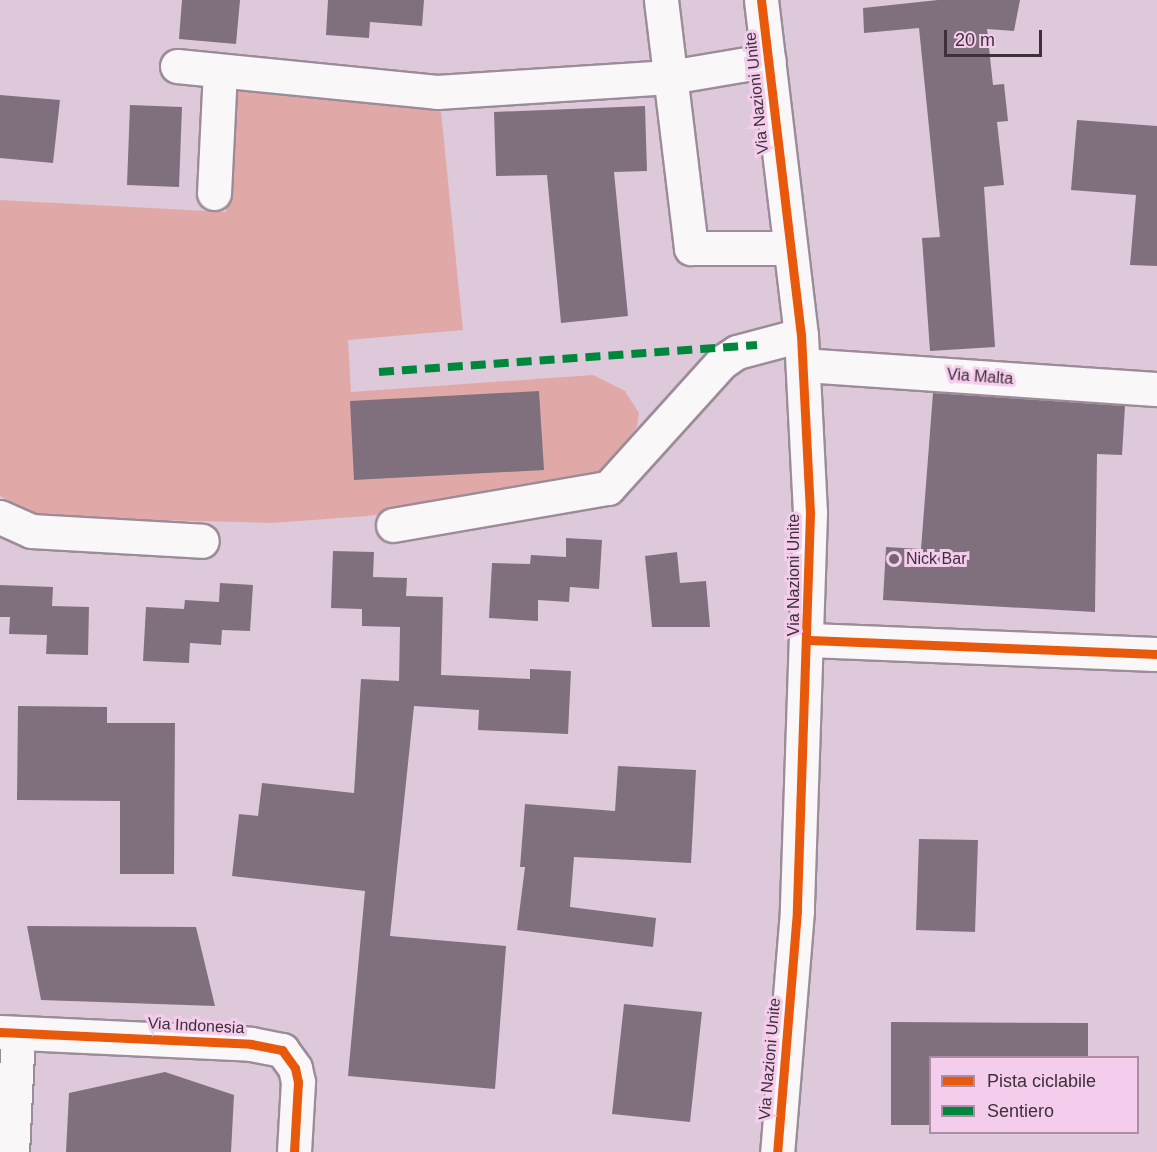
<!DOCTYPE html>
<style>
body{margin:0}
#map{position:relative;width:1157px;height:1152px;overflow:hidden;background:#dec9da;font-family:Arial,sans-serif}
div>[style]{position:absolute}
.green>*{inset:0;background:#e0a9a7}
.building>*{inset:0;background:#80707d}
.roads{filter:drop-shadow(2px 0 #9c8c99) drop-shadow(-2px 0 #9c8c99) drop-shadow(0 2px #9c8c99) drop-shadow(0 -2px #9c8c99)}
.minor>*{height:33px;margin:-16.5px;padding:0 16.5px;transform-origin:16.5px;border-radius:16.5px;background:#faf7f9}
.quiet>*{height:8px;margin-top:-4px;transform-origin:0;background:repeating-linear-gradient(90deg,#00873e 0 15px,transparent 0 23px)}
.cycleway>*{height:9px;margin:-4.5px;padding:0 4.5px;transform-origin:4.5px;border-radius:4.5px;background:#e8590c}
.dots>*{width:16px;height:16px;translate:-50% -50%;box-sizing:border-box;border:3px solid #f4cdec;border-radius:50%}
span{translate:-50% -50%;white-space:nowrap;text-align:center;line-height:1.15;-webkit-text-stroke:6px #f4cdec;paint-order:stroke}
.street-label{font-size:16px;color:#3e2f3b}
.poi-label{font-size:16px;color:#3e2f3b}
.left{translate:0 -50%;text-align:left}
.legend{position:absolute;left:929px;top:1056px;width:210px;height:78px;box-sizing:border-box;background:#f4cdec;border:2px solid #ab8ea5;margin:0;padding:8px 10px;list-style:none;font-size:18px;color:#3e2f3b}
.legend li{display:flex;align-items:center;gap:12px;height:30px}
.legend b{width:30px;border:2px solid #ab8ea5}
.scale{position:absolute;left:944px;top:30px;width:98px;height:27px;box-sizing:border-box;border:3px solid #3e2f3b;border-top:0;padding-left:8px;font-size:18px;line-height:21px;white-space:nowrap;color:#3e2f3b;-webkit-text-stroke:4px #f4cdec;paint-order:stroke}
</style>
<div id="map">
<div class="green">
<i style="clip-path:polygon(237px 87px,440px 101px,463px 330px,348px 340px,351px 392px,593px 375px,625px 391px,639px 413px,637px 427px,594px 483px,368px 516px,272px 523px,35px 517px,0 496px,0 200px,226px 212px)"></i>
</div>
<div class="building">
<i style="clip-path:polygon(182px 0,240px 0,236px 44px,179px 39px)"></i>
<i style="clip-path:polygon(328px 0,424px 0,422px 26px,370px 22px,369px 38px,326px 35px)"></i>
<i style="clip-path:polygon(938px 0,1020px 0,1014px 31px,987px 29px,993px 85px,1004px 84px,1008px 121px,997px 122px,1004px 185px,984px 187px,995px 347px,930px 351px,922px 238px,940px 237px,919px 28px,864px 33px,863px 8px)"></i>
<i style="clip-path:polygon(0 95px,60px 100px,53px 163px,0 158px)"></i>
<i style="clip-path:polygon(130px 105px,182px 107px,179px 187px,127px 185px)"></i>
<i style="clip-path:polygon(645px 106px,647px 171px,614px 172px,628px 316px,561px 323px,547px 175px,496px 176px,494px 112px)"></i>
<i style="clip-path:polygon(1077px 120px,1157px 126px,1157px 266px,1130px 265px,1136px 195px,1071px 190px)"></i>
<i style="clip-path:polygon(539px 391px,544px 470px,354px 480px,350px 401px)"></i>
<i style="clip-path:polygon(933px 393px,1125px 406px,1122px 455px,1097px 454px,1095px 612px,883px 600px,886px 547px,921px 549px)"></i>
<i style="clip-path:polygon(566px 538px,602px 540px,599px 589px,570px 587px,569px 602px,538px 600px,538px 621px,489px 618px,492px 563px,530px 564px,531px 555px,566px 557px)"></i>
<i style="clip-path:polygon(333px 551px,374px 552px,373px 577px,407px 578px,406px 596px,443px 597px,441px 675px,530px 679px,530px 669px,571px 671px,568px 734px,478px 730px,479px 710px,414px 706px,390px 936px,506px 946px,495px 1089px,348px 1076px,365px 891px,232px 876px,239px 814px,258px 816px,262px 783px,354px 793px,361px 679px,399px 681px,400px 627px,362px 626px,362px 609px,331px 608px)"></i>
<i style="clip-path:polygon(677px 552px,680px 583px,706px 581px,710px 627px,652px 627px,645px 556px)"></i>
<i style="clip-path:polygon(220px 583px,253px 585px,250px 631px,222px 630px,221px 645px,190px 643px,189px 663px,143px 661px,146px 607px,184px 609px,185px 600px,219px 602px)"></i>
<i style="clip-path:polygon(0 585px,53px 587px,52px 606px,89px 607px,88px 655px,46px 654px,47px 635px,9px 634px,10px 617px,0 617px)"></i>
<i style="clip-path:polygon(18px 706px,107px 707px,107px 723px,175px 723px,174px 874px,120px 874px,120px 801px,17px 800px)"></i>
<i style="clip-path:polygon(618px 766px,696px 770px,691px 863px,574px 857px,570px 907px,656px 918px,653px 947px,517px 930px,525px 867px,520px 867px,525px 804px,615px 811px)"></i>
<i style="clip-path:polygon(919px 839px,978px 840px,975px 932px,916px 930px)"></i>
<i style="clip-path:polygon(27px 926px,196px 927px,215px 1006px,41px 1000px)"></i>
<i style="clip-path:polygon(624px 1004px,702px 1012px,690px 1122px,612px 1114px)"></i>
<i style="clip-path:polygon(891px 1022px,1088px 1023px,1088px 1058px,930px 1058px,930px 1125px,891px 1125px)"></i>
<i style="clip-path:polygon(165px 1072px,234px 1095px,231px 1152px,66px 1152px,69px 1093px)"></i>
</div>
<div class="roads">
<div class="minor">
<i style="left:661px;top:0;width:250px;rotate:83.1deg"></i>
<i style="left:691px;top:248px;width:96px"></i>
<i style="left:761px;top:0;width:337px;rotate:83.2deg"></i>
<i style="left:801px;top:335px;width:178px;rotate:87.1deg"></i>
<i style="left:810px;top:513px;width:398px;rotate:91.9deg"></i>
<i style="left:797px;top:911px;width:242px;rotate:94.7deg"></i>
<i style="left:177px;top:66px;width:261px;rotate:5.7deg"></i>
<i style="left:437px;top:92px;width:233px;rotate:-3.7deg"></i>
<i style="left:670px;top:77px;width:100px;rotate:-9.7deg"></i>
<i style="left:214px;top:193px;width:121px;rotate:-87.2deg"></i>
<i style="left:803px;top:365px;width:355px;rotate:3.9deg"></i>
<i style="left:0;top:517px;width:34px;rotate:24deg"></i>
<i style="left:31px;top:531px;width:171px;rotate:3.3deg"></i>
<i style="left:393px;top:525px;width:218px;rotate:-9.8deg"></i>
<i style="left:608px;top:488px;width:170px;rotate:-47.9deg"></i>
<i style="left:722px;top:362px;width:18px;rotate:-34deg"></i>
<i style="left:737px;top:352px;width:66px;rotate:-14.9deg"></i>
<i style="left:808px;top:640px;width:349px;rotate:2.3deg"></i>
<i style="left:0;top:1032px;width:251px;rotate:2.7deg"></i>
<i style="left:251px;top:1044px;width:32px;rotate:11deg"></i>
<i style="left:282px;top:1050px;width:22px;rotate:54deg"></i>
<i style="left:295px;top:1068px;width:14px;rotate:78deg"></i>
<i style="left:298px;top:1082px;width:70px;rotate:93.3deg"></i>
<i style="left:12px;top:1152px;width:119px;rotate:-87.1deg"></i>
</div>
</div>
<div class="quiet">
<i style="left:379px;top:372px;width:379px;rotate:-4.1deg"></i>
</div>
<div class="cycleway">
<i style="left:761px;top:0;width:337px;rotate:83.2deg"></i>
<i style="left:801px;top:335px;width:178px;rotate:87.1deg"></i>
<i style="left:810px;top:513px;width:398px;rotate:91.9deg"></i>
<i style="left:797px;top:911px;width:242px;rotate:94.7deg"></i>
<i style="left:808px;top:640px;width:349px;rotate:2.3deg"></i>
<i style="left:0;top:1032px;width:251px;rotate:2.7deg"></i>
<i style="left:251px;top:1044px;width:32px;rotate:11deg"></i>
<i style="left:282px;top:1050px;width:22px;rotate:54deg"></i>
<i style="left:295px;top:1068px;width:14px;rotate:78deg"></i>
<i style="left:298px;top:1082px;width:70px;rotate:93.3deg"></i>
</div>
<div class="dots">
<i style="left:894px;top:559px;background:#766573"></i>
</div>
<div class="street-label">
<span style="left:757px;top:93px;rotate:-96deg">Via Nazioni Unite</span>
<span style="left:980px;top:377px;rotate:4deg">Via Malta</span>
<span style="left:794px;top:575px;rotate:-90deg">Via Nazioni Unite</span>
<span style="left:196px;top:1026px;rotate:3deg">Via Indonesia</span>
<span style="left:770px;top:1059px;rotate:-85deg">Via Nazioni Unite</span>
</div>
<div class="poi-label">
<span class="left" style="left:906px;top:559px">Nick Bar</span>
</div>
<ul class="legend">
<li><b style="height:8px;background:#e8590c"></b>Pista ciclabile</li>
<li><b style="height:8px;background:#00873e"></b>Sentiero</li>
</ul>
<div class="scale">20 m</div>
</div>
